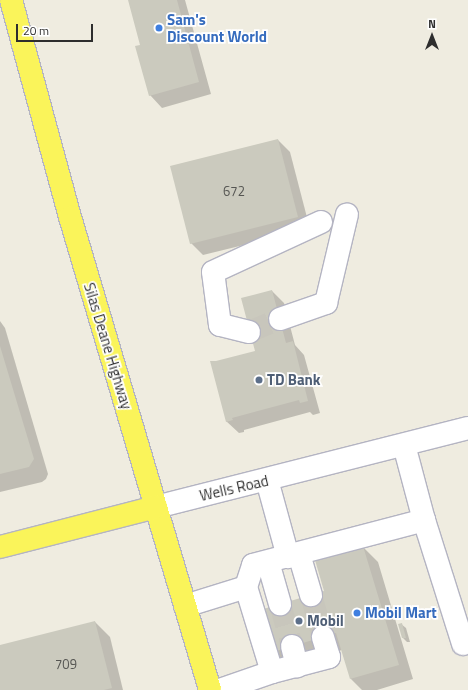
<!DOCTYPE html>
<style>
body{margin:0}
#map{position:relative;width:468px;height:690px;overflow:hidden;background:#efece0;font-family:"Titillium Web",sans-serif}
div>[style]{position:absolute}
.shadow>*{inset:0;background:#0003}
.building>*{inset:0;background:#cbcabe}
.minor-tunnel>*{height:22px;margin-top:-11px;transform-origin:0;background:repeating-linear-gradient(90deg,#c8c6bc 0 22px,transparent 0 33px)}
.roads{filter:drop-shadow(1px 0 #b4b4c2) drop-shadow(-1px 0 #b4b4c2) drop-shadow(0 1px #b4b4c2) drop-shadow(0 -1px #b4b4c2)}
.minor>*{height:22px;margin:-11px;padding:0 11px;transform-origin:11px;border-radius:11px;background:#fff}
.major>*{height:22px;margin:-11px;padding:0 11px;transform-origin:11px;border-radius:11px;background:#faf45a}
.dots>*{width:11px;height:11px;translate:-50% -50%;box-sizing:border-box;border:2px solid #fff;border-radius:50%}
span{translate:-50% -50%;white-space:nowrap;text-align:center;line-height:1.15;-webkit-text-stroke:3.5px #fff;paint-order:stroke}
.number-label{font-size:13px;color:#555552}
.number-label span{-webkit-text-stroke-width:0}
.shop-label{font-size:15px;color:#366cbe;font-weight:700}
.left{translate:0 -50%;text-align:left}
.street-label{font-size:15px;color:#2e2e2e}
.service-label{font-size:15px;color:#4e5e75;font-weight:700}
.north{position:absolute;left:412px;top:16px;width:40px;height:40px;-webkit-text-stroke:3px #fff;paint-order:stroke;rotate:0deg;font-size:11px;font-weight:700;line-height:16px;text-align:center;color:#2e2e2e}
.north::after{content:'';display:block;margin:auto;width:14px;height:18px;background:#2e2e2e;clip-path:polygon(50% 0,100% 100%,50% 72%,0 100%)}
.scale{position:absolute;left:16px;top:24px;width:77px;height:18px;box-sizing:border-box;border:2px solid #2e2e2e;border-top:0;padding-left:5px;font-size:12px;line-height:14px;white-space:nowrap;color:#2e2e2e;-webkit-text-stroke:3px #fff;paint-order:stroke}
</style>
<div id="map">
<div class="shadow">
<i style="clip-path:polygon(129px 0,185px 0,211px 94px,162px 108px,150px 95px,141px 45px)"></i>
<i style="clip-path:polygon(278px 140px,290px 152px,310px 229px,203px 255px,191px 243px)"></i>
<i style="clip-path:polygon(272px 291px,284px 303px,295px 345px,304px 355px,320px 413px,313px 415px,310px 412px,244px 430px,244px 432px,239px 433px,226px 421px,256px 352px)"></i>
<i style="clip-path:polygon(0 321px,5px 328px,48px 474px,46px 479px,42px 482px,0 492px)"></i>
<i style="clip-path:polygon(363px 547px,378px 562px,413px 679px,377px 690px,362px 690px,351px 679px,342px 650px,288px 666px,273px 652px)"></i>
<i style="clip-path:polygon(95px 622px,110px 637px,123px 690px,0 690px,0 646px)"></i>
<i style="clip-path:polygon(401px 624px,406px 628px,410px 642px,407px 642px,403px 638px)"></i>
</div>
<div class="building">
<i style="clip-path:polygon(128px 0,177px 0,199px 82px,149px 96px,135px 46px,140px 45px)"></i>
<i style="clip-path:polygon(278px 139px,298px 217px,190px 244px,170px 166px)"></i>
<i style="clip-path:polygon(272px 290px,286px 343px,293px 341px,308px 401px,300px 403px,299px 400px,232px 418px,233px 420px,226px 422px,210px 361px,216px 361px,255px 351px,241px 298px)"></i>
<i style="clip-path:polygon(0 346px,34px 459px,29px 467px,0 474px)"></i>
<i style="clip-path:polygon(363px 546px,399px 665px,350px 679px,336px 633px,273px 652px,260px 610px,324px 591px,315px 560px)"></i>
<i style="clip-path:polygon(95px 621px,112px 688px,104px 690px,0 690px,0 645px)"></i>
<i style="clip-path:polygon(402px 623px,406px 638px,402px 638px,398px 624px)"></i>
</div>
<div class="minor-tunnel">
<i style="left:249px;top:332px;width:34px;rotate:-23deg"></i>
<i style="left:311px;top:595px;width:44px;rotate:74.1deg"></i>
<i style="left:280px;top:604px;width:44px;rotate:74.1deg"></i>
</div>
<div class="roads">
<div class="minor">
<i style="left:280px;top:319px;width:49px;rotate:-19.2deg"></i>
<i style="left:326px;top:303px;width:91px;rotate:-76.7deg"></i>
<i style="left:249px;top:332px;width:30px;rotate:-166deg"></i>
<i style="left:220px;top:325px;width:53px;rotate:-97.5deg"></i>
<i style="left:213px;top:272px;width:119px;rotate:-24.8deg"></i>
<i style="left:404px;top:445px;width:78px;rotate:75.1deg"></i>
<i style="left:267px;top:480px;width:80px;rotate:74.7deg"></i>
<i style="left:156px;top:507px;width:322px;rotate:-14.2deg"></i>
<i style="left:299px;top:554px;width:43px;rotate:73.7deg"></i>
<i style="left:268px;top:562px;width:44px;rotate:74.1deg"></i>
<i style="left:185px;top:606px;width:64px;rotate:-17.3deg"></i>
<i style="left:292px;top:646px;width:21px;rotate:76deg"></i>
<i style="left:272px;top:672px;width:89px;rotate:-107deg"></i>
<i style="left:246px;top:587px;width:23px;rotate:-72deg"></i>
<i style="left:253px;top:565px;width:177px;rotate:-14.7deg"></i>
<i style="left:424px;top:520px;width:130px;rotate:72.5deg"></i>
<i style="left:220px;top:690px;width:55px;rotate:-19.1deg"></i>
<i style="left:272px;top:672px;width:59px;rotate:-14.7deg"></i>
<i style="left:329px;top:657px;width:21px;rotate:-107deg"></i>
</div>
<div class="major">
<i style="left:11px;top:0;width:225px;rotate:74.8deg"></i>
<i style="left:70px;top:217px;width:493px;rotate:73.5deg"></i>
<i style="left:0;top:547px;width:161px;rotate:-14.4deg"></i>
</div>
</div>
<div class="dots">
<i style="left:159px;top:28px;background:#3f7fe0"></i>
<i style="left:259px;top:380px;background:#5c6f8a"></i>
<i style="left:357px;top:613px;background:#3f7fe0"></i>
<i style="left:299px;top:621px;background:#5c6f8a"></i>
</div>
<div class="number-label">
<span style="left:234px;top:191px">672</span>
<span style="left:66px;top:664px">709</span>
</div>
<div class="shop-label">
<span class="left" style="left:167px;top:28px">Sam's<br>Discount World</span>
<span class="left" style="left:365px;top:613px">Mobil Mart</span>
</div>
<div class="street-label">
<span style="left:108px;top:346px;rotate:73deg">Silas Deane Highway</span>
<span style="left:234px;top:488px;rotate:-13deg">Wells Road</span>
</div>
<div class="service-label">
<span class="left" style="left:267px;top:380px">TD Bank</span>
<span class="left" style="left:307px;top:621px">Mobil</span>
</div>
<div class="north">N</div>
<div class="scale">20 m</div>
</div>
